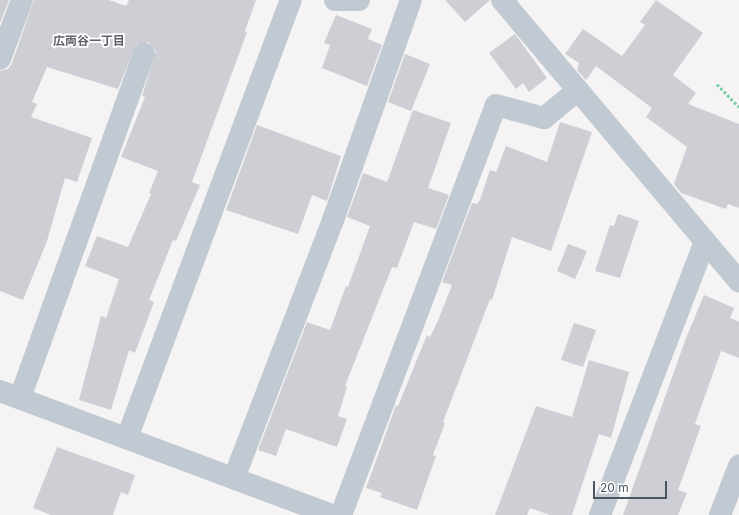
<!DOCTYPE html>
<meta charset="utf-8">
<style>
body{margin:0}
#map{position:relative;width:739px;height:515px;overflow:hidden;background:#f5f3f3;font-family:Inter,"Noto Sans JP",sans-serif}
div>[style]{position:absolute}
.building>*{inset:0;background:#cdcfd5}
.path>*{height:2.5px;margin-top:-1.25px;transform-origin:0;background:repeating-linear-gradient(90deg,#7ad0a6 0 3px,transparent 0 5px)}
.minor>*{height:22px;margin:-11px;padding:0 11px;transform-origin:11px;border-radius:11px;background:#c1cad2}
span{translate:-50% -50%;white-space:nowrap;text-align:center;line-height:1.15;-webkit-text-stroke:3.5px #fff;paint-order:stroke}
.neighbourhood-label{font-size:12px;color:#5f6368;font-weight:700}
.scale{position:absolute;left:593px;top:481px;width:74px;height:18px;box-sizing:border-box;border:2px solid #4a5661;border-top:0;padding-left:5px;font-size:12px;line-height:14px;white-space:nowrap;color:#4a5661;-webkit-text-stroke:3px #fff;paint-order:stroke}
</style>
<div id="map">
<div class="building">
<i style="clip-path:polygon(0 0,9px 0,0 23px)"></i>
<i style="clip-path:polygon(34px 0,109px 0,126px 6px,129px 0,256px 0,245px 31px,247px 32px,192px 182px,200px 185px,176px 241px,173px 240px,149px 300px,154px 302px,135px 353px,129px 350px,111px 410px,79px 400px,101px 316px,106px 318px,119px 279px,85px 266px,97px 236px,128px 247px,151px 194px,149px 193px,158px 171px,121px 157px,145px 97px,142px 96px,156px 51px,148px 42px,136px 45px,118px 89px,47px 67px,32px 102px,37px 104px,31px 117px,92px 138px,77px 182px,65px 178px,47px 241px,23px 300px,0 291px,0 71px,8px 69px,12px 63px)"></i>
<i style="clip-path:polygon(445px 0,490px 0,465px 22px)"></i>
<i style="clip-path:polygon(656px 0,703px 33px,673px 75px,696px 93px,688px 104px,739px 124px,739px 208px,728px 204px,726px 209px,681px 193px,674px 184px,687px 147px,646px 117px,652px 108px,596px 66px,586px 80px,577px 70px,579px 63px,565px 54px,583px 29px,622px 56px,645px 25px,640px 22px)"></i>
<i style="clip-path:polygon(336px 15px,372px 29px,368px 39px,382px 45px,367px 86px,322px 68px,330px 45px,324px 43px)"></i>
<i style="clip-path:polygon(515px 34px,547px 78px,529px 92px,523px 83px,516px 89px,489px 53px)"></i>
<i style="clip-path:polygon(405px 54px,430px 64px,411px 111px,388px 102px)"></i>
<i style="clip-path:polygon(413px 110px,451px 123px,428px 188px,449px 195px,436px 229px,414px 222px,397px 268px,392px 267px,345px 386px,347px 387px,338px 416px,347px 419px,337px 447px,286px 429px,276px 456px,258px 450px,307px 322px,330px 330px,346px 286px,348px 287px,370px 226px,347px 217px,363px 173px,387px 182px)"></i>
<i style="clip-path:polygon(560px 122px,592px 132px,551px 251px,512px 237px,492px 300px,490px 299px,443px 422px,445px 423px,433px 455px,436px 456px,417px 510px,380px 497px,382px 493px,366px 488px,396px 405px,398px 406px,427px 335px,430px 337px,437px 323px,452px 285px,442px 282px,472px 203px,477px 204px,480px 200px,490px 170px,496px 172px,506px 146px,547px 162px)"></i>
<i style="clip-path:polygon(257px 125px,341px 156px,327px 201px,312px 195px,298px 234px,226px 210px)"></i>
<i style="clip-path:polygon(618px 214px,639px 221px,620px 278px,595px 271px,610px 225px,614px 226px)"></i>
<i style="clip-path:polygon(568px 244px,587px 251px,575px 279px,557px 271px)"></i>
<i style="clip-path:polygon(704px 295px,734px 308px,730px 318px,739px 322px,739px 358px,721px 351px,695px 424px,701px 426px,678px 490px,687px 493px,678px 515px,623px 515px,686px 338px)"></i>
<i style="clip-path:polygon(574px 323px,596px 330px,583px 367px,561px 360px)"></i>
<i style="clip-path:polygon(589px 360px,629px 372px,611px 438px,599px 434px,572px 515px,550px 515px,530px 508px,527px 515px,495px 515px,536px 406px,572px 417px)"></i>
<i style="clip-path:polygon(57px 447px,135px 475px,128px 495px,121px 492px,113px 515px,51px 515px,33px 508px)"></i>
</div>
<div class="path">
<i style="left:717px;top:84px;width:32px;rotate:46deg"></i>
</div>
<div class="minor">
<i style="left:335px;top:0;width:24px"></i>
<i style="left:502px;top:0;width:368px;rotate:49.9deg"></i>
<i style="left:0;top:59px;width:63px;rotate:-69.6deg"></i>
<i style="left:0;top:391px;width:353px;rotate:20.5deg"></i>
<i style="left:20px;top:398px;width:366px;rotate:-70.2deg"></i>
<i style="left:127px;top:438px;width:468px;rotate:-69.5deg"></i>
<i style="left:234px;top:478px;width:276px;rotate:-69deg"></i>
<i style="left:333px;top:220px;width:233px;rotate:-70.5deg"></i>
<i style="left:341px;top:515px;width:438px;rotate:-69.3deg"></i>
<i style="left:496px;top:105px;width:50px;rotate:15.2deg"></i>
<i style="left:544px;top:118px;width:44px;rotate:-39.5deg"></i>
<i style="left:600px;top:515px;width:293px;rotate:-69deg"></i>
<i style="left:720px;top:515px;width:53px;rotate:-68.8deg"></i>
</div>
<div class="neighbourhood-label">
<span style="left:89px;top:41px">広両谷一丁目</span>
</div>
<div class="scale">20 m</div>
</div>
